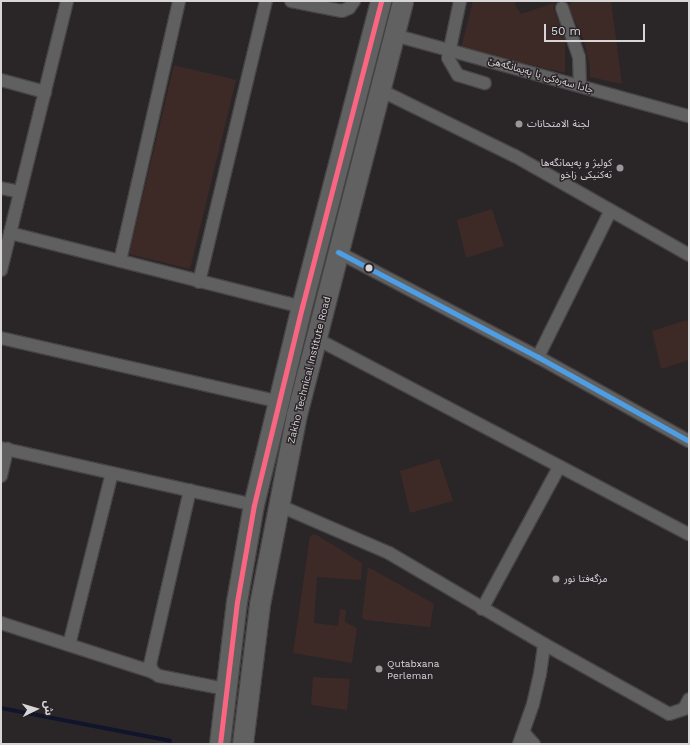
<!DOCTYPE html>
<meta charset="utf-8">
<style>
body{margin:0}
#map{position:relative;width:690px;height:745px;overflow:hidden;background:#2a2628;font-family:"Work Sans","Noto Sans Arabic",sans-serif}
div>[style]{position:absolute}
.green>*{inset:0;background:#3d2a26}
.stream>*{height:4px;margin:-2px;padding:0 2px;transform-origin:2px;border-radius:2px;background:#11152c}
.roads{filter:drop-shadow(1px 0 #454344) drop-shadow(-1px 0 #454344) drop-shadow(0 1px #454344) drop-shadow(0 -1px #454344)}
.minor>*{height:12px;margin:-6px;padding:0 6px;transform-origin:6px;border-radius:6px;background:#616061}
.primary>*{height:20px;margin:-10px;padding:0 10px;transform-origin:10px;border-radius:10px;background:#626162}
.bus-1>*{height:5px;margin:-2.5px;padding:0 2.5px;transform-origin:2.5px;border-radius:2.5px;background:#4d9ee5}
.bus-2>*{height:5px;margin:-2.5px;padding:0 2.5px;transform-origin:2.5px;border-radius:2.5px;background:#fa6682}
.dots>*{width:11px;height:11px;translate:-50% -50%;box-sizing:border-box;border:2px solid #2b2529;border-radius:50%}
span{translate:-50% -50%;white-space:nowrap;text-align:center;line-height:1.15;-webkit-text-stroke:3px #2b2529;paint-order:stroke}
.street-label{font-size:10px;color:#d8d5d7}
.poi-label{font-size:10px;color:#d8d5d7}
.left{translate:0 -50%;text-align:left}
.right{translate:-100% -50%;text-align:right}
.frame{position:absolute;inset:0;border:2px solid #d8d5d7;pointer-events:none}
.north{position:absolute;left:16px;top:689px;width:40px;height:40px;-webkit-text-stroke:3px #2b2529;paint-order:stroke;rotate:85deg;font-size:11px;font-weight:700;line-height:16px;text-align:center;color:#d8d5d7}
.north::after{content:'';display:block;margin:auto;width:14px;height:18px;background:#d8d5d7;clip-path:polygon(50% 0,100% 100%,50% 72%,0 100%)}
.scale{position:absolute;left:544px;top:24px;width:101px;height:18px;box-sizing:border-box;border:2px solid #d8d5d7;border-top:0;padding-left:5px;font-size:12px;line-height:14px;white-space:nowrap;color:#d8d5d7;-webkit-text-stroke:3px #2b2529;paint-order:stroke}
</style>
<div id="map">
<div class="green">
<i style="clip-path:polygon(473px 1px,515px 1px,515px 5px,521px 14px,554px 3px,554px 10px,565px 40px,565px 73px,461px 48px)"></i>
<i style="clip-path:polygon(576px 1px,611px 1px,622px 84px,590px 77px,590px 66px,583px 38px,568px 6px,571px 3px)"></i>
<i style="clip-path:polygon(174px 65px,236px 80px,190px 269px,129px 254px)"></i>
<i style="clip-path:polygon(492px 209px,504px 246px,466px 258px,457px 220px)"></i>
<i style="clip-path:polygon(687px 320px,689px 326px,689px 360px,661px 369px,652px 331px)"></i>
<i style="clip-path:polygon(439px 459px,453px 501px,410px 513px,400px 471px)"></i>
<i style="clip-path:polygon(315px 534px,362px 563px,361px 580px,317px 577px,314px 623px,338px 626px,340px 609px,346px 610px,345px 622px,357px 628px,352px 663px,293px 653px,310px 536px)"></i>
<i style="clip-path:polygon(368px 567px,434px 604px,430px 627px,365px 620px,362px 617px)"></i>
<i style="clip-path:polygon(313px 677px,350px 679px,347px 710px,311px 705px)"></i>
</div>
<div class="stream">
<i style="left:1px;top:708px;width:172px;rotate:11deg"></i>
</div>
<div class="roads">
<div class="minor">
<i style="left:291px;top:1px;width:52px;rotate:11.1deg"></i>
<i style="left:342px;top:11px;width:8px;rotate:-23deg"></i>
<i style="left:349px;top:8px;width:9px;rotate:-54deg"></i>
<i style="left:460px;top:1px;width:58px;rotate:101.9deg"></i>
<i style="left:448px;top:58px;width:20px;rotate:60deg"></i>
<i style="left:458px;top:75px;width:28px;rotate:17deg"></i>
<i style="left:562px;top:8px;width:52px;rotate:70.9deg"></i>
<i style="left:579px;top:57px;width:29px;rotate:88deg"></i>
<i style="left:394px;top:35px;width:306px;rotate:15.4deg"></i>
<i style="left:1px;top:80px;width:46px;rotate:15.3deg"></i>
<i style="left:380px;top:90px;width:150px;rotate:26.1deg"></i>
<i style="left:515px;top:156px;width:200px;rotate:29.6deg"></i>
<i style="left:1px;top:188px;width:19px;rotate:12deg"></i>
<i style="left:10px;top:233px;width:301px;rotate:14.2deg"></i>
<i style="left:338px;top:252px;width:226px;rotate:27.7deg"></i>
<i style="left:538px;top:357px;width:173px;rotate:29.1deg"></i>
<i style="left:120px;top:261px;width:267px;rotate:-77.2deg"></i>
<i style="left:1px;top:270px;width:277px;rotate:-76.2deg"></i>
<i style="left:199px;top:282px;width:289px;rotate:-76.6deg"></i>
<i style="left:1px;top:338px;width:286px;rotate:12.9deg"></i>
<i style="left:317px;top:339px;width:420px;rotate:27.7deg"></i>
<i style="left:538px;top:357px;width:162px;rotate:-63.6deg"></i>
<i style="left:1px;top:448px;width:259px;rotate:12.7deg"></i>
<i style="left:1px;top:476px;width:28px;rotate:-77deg"></i>
<i style="left:190px;top:490px;width:180px;rotate:102.9deg"></i>
<i style="left:150px;top:665px;width:8px;rotate:67deg"></i>
<i style="left:153px;top:672px;width:7px;rotate:34deg"></i>
<i style="left:159px;top:676px;width:67px;rotate:11.1deg"></i>
<i style="left:278px;top:505px;width:121px;rotate:23.4deg"></i>
<i style="left:389px;top:553px;width:180px;rotate:30.4deg"></i>
<i style="left:544px;top:644px;width:143px;rotate:29.2deg"></i>
<i style="left:669px;top:714px;width:16px;rotate:-18deg"></i>
<i style="left:684px;top:709px;width:11px;rotate:-63deg"></i>
<i style="left:482px;top:609px;width:162px;rotate:-61.5deg"></i>
<i style="left:1px;top:623px;width:160px;rotate:17.9deg"></i>
<i style="left:69px;top:645px;width:177px;rotate:-76deg"></i>
<i style="left:524px;top:733px;width:15px;rotate:48deg"></i>
<i style="left:519px;top:744px;width:42px;rotate:-70.7deg"></i>
<i style="left:533px;top:704px;width:31px;rotate:-77deg"></i>
<i style="left:540px;top:674px;width:30px;rotate:-82deg"></i>
</div>
<div class="primary">
<i style="left:220px;top:744px;width:143px;rotate:-83.2deg"></i>
<i style="left:237px;top:602px;width:98px;rotate:-80.1deg"></i>
<i style="left:254px;top:505px;width:204px;rotate:-76.4deg"></i>
<i style="left:302px;top:307px;width:316px;rotate:-75.5deg"></i>
<i style="left:243px;top:744px;width:140px;rotate:-83deg"></i>
<i style="left:260px;top:605px;width:194px;rotate:-79deg"></i>
<i style="left:297px;top:415px;width:427px;rotate:-75.6deg"></i>
</div>
</div>
<div class="bus-1">
<i style="left:338px;top:252px;width:226px;rotate:27.7deg"></i>
<i style="left:538px;top:357px;width:173px;rotate:29.1deg"></i>
</div>
<div class="bus-2">
<i style="left:220px;top:744px;width:143px;rotate:-83.2deg"></i>
<i style="left:237px;top:602px;width:98px;rotate:-80.1deg"></i>
<i style="left:254px;top:505px;width:204px;rotate:-76.4deg"></i>
<i style="left:302px;top:307px;width:316px;rotate:-75.5deg"></i>
</div>
<div class="dots">
<i style="left:519px;top:124px;background:#9b989a"></i>
<i style="left:620px;top:168px;background:#9b989a"></i>
<i style="left:369px;top:268px;background:#d8d5d7"></i>
<i style="left:556px;top:579px;background:#9b989a"></i>
<i style="left:379px;top:669px;background:#9b989a"></i>
</div>
<div class="street-label">
<span style="left:541px;top:75px;rotate:16deg">جادا سه‌ره‌كى يا په‌يمانگه‌هێ</span>
<span style="left:309px;top:370px;rotate:-76deg">Zakho Technical Institute Road</span>
</div>
<div class="poi-label">
<span class="left" style="left:527px;top:124px">لجنة الامتحانات</span>
<span class="right" style="left:612px;top:168px">كوليژ و په‌يمانگه‌ها<br>ته‌كنيكى زاخو</span>
<span class="left" style="left:564px;top:579px">مزگەفتا نور</span>
<span class="left" style="left:387px;top:669px">Qutabxana<br>Perleman</span>
</div>
<div class="frame"></div>
<div class="north">ش</div>
<div class="scale">50 m</div>
</div>
